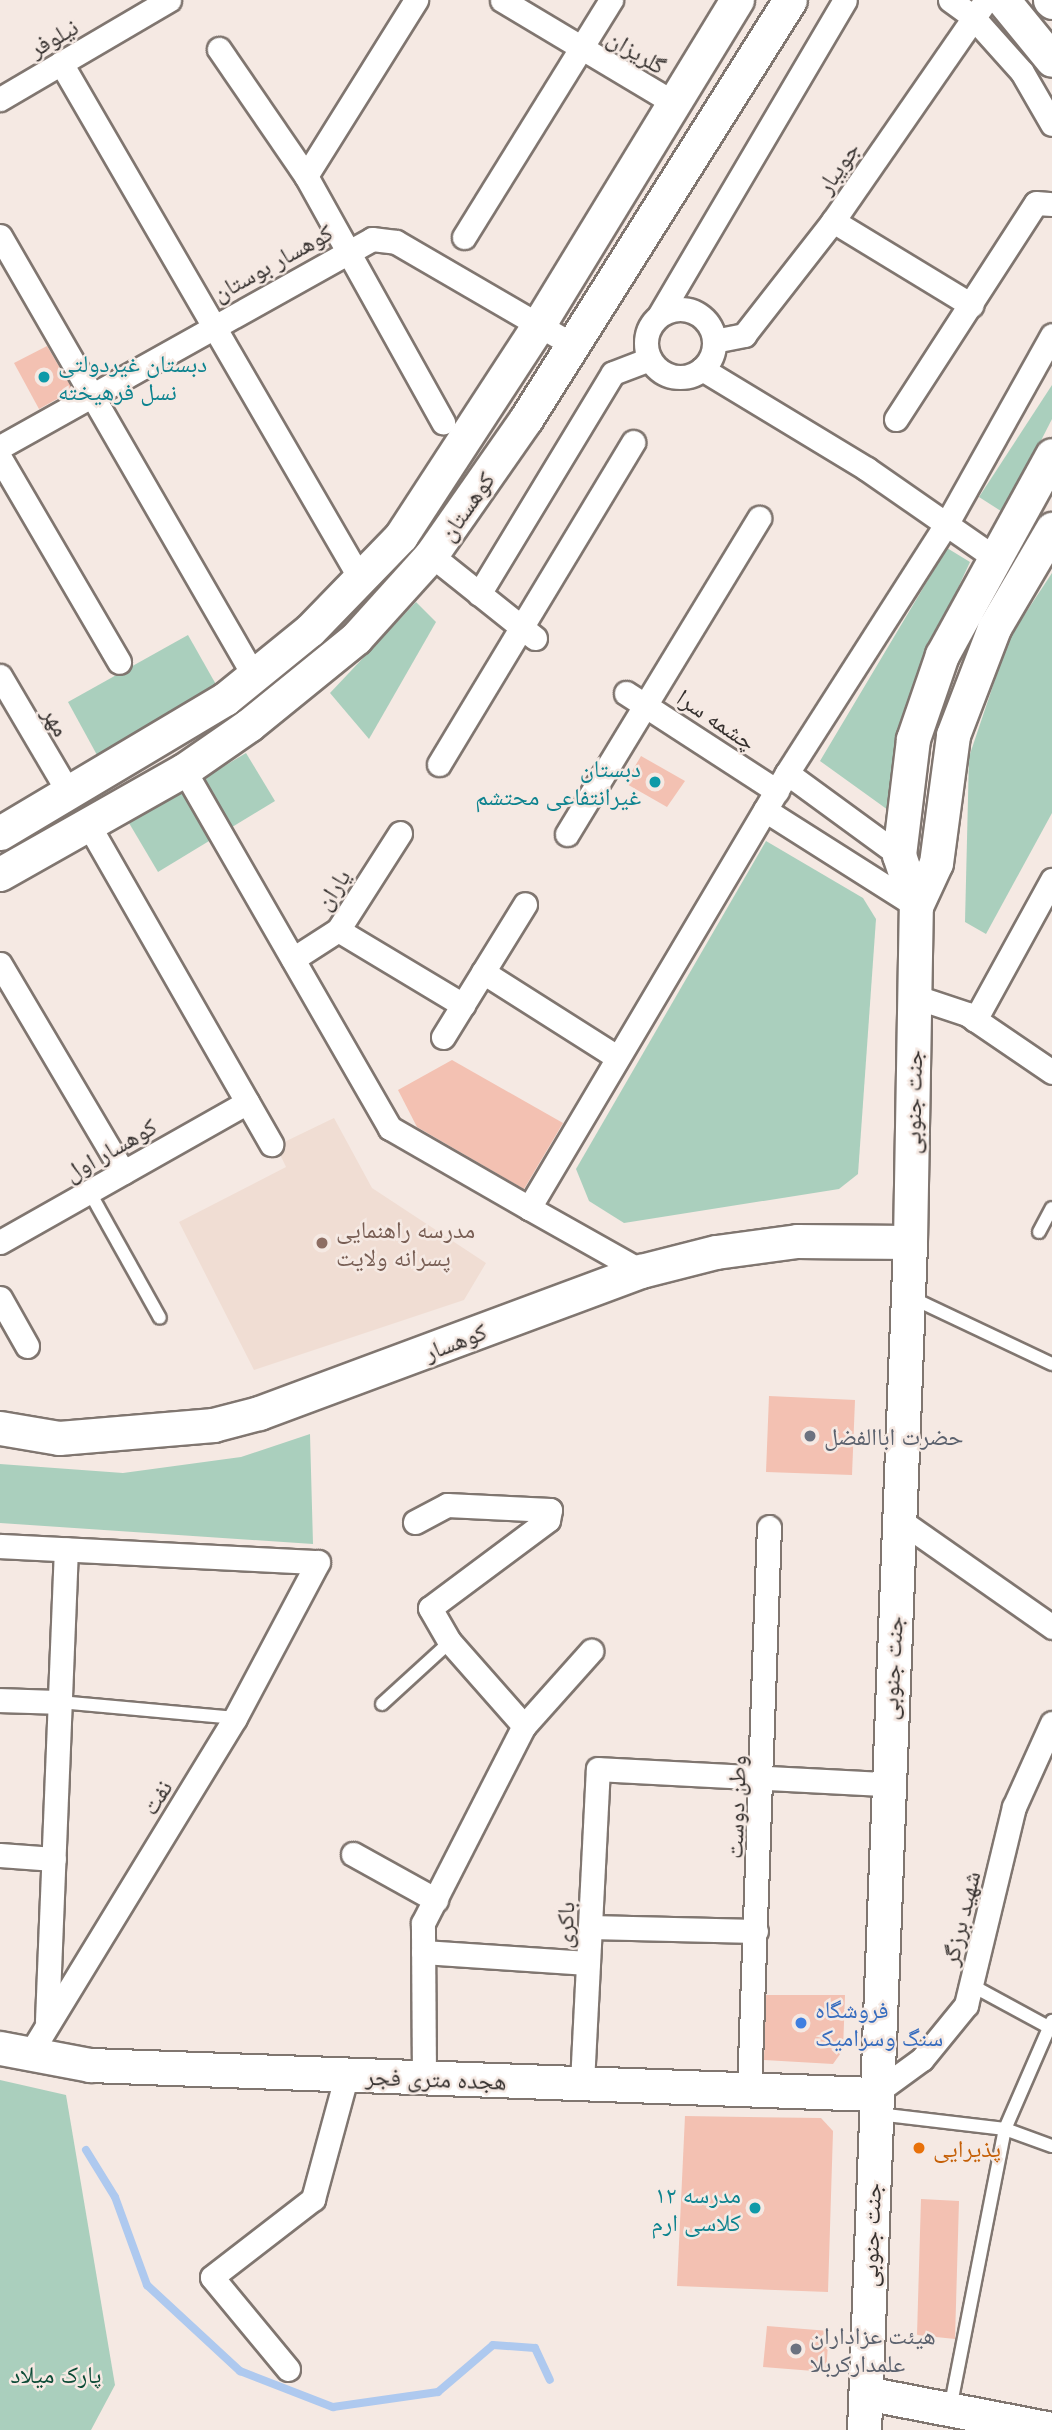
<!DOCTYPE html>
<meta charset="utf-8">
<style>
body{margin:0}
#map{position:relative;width:1052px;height:2430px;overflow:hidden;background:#f5e9e3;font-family:Lato,"Noto Naskh Arabic",sans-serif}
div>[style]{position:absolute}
.built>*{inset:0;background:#f0ddd3}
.green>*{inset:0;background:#aacfbd}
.stream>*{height:8px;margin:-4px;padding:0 4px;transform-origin:4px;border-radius:4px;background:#aec9ef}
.building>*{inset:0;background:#f3c1b2}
.roads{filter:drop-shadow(2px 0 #807670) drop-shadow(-2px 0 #807670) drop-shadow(0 2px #807670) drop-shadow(0 -2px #807670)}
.lane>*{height:12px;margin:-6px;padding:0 6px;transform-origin:6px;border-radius:6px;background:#fff}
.street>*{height:23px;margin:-11.5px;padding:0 11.5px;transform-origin:11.5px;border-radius:11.5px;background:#fff}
.street>.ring{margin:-11.5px;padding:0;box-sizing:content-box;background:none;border:23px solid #fff;border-radius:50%}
.secondary>*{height:33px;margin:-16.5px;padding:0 16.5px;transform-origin:16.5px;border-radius:16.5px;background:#fff}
.dots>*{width:19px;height:19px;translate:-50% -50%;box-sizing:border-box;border:4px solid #f5e9e3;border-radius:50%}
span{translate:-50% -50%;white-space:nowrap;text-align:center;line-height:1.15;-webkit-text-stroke:5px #f5e9e3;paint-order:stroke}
.street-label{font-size:24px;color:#35302e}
.culture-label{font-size:24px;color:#0d838f}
.left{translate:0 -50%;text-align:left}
.right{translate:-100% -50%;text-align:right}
.education-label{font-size:24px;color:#785e54}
.worship-label{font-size:24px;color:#5b616d}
.shop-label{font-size:24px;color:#366cbe}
.food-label{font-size:24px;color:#c56008}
.park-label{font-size:24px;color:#0b4b36}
</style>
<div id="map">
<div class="built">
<i style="clip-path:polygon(334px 1118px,372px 1188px,486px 1263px,464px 1300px,254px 1370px,179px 1222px,286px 1167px,276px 1146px)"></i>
</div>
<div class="green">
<i style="clip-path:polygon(1052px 385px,1052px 419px,1004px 513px,979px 497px)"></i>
<i style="clip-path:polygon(947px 548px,970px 562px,913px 685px,895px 815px,820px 761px)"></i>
<i style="clip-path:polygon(1052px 573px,1052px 813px,986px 934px,965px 922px,969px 757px,1009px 638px)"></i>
<i style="clip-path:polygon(416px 602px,436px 622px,369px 739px,330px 693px)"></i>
<i style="clip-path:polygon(188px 635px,218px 688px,97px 755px,68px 702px)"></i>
<i style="clip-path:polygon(246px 753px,275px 801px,158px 872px,129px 823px)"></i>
<i style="clip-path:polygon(766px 841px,863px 898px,876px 919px,858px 1174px,839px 1189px,624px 1223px,589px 1201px,576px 1169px)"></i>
<i style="clip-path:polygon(310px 1434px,313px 1544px,0 1523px,0 1464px,123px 1473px,241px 1457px)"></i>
<i style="clip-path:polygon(0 2080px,66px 2095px,115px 2385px,91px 2430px,0 2430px)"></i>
</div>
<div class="stream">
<i style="left:86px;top:2150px;width:55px;rotate:58.3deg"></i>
<i style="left:115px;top:2197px;width:94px;rotate:70deg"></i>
<i style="left:147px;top:2285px;width:127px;rotate:42.8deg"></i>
<i style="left:240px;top:2371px;width:100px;rotate:21.2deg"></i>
<i style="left:333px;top:2407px;width:106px;rotate:-8.1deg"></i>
<i style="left:438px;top:2392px;width:72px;rotate:-40.5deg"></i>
<i style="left:493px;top:2345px;width:42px;rotate:4.1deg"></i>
<i style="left:535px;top:2348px;width:35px;rotate:65deg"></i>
</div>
<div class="building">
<i style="clip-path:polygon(47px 346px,73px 390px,39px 409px,14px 363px)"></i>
<i style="clip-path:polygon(641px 756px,685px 781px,667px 807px,625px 783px)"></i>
<i style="clip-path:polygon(452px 1060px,563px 1123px,524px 1189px,417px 1127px,398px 1090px)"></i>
<i style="clip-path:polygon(769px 1396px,855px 1400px,852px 1475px,766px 1472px)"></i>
<i style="clip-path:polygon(766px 1995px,845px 1995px,843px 2050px,833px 2064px,764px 2060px)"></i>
<i style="clip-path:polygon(685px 2116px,821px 2118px,833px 2131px,828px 2292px,677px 2286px)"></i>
<i style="clip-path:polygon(921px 2199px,959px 2201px,955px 2339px,917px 2335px)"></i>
<i style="clip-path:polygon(767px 2326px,829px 2331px,826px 2372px,763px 2367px)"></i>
</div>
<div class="roads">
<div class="lane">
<i style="left:89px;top:1191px;width:145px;rotate:60.8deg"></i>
<i style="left:1039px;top:1232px;width:27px;rotate:-62deg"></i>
<i style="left:910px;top:1297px;width:157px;rotate:25.3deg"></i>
<i style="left:60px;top:1702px;width:176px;rotate:5.2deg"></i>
<i style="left:382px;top:1704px;width:92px;rotate:-42.4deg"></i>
<i style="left:971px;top:1985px;width:92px;rotate:28.5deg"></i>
<i style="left:878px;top:2114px;width:128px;rotate:6.7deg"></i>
<i style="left:1005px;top:2129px;width:50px;rotate:19.9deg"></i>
<i style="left:950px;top:2409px;width:285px;rotate:-78.9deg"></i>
<i style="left:1005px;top:2129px;width:118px;rotate:-66.5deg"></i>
</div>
<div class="street">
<i style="left:502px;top:0;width:200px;rotate:30.9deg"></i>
<i style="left:950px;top:0;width:26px;rotate:36deg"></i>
<i style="left:971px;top:15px;width:76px;rotate:48.2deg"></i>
<i style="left:1022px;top:72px;width:60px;rotate:60deg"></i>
<i style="left:219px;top:49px;width:154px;rotate:55.6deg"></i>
<i style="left:306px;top:176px;width:282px;rotate:60.9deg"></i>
<i style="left:61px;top:63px;width:598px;rotate:59.87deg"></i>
<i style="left:0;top:99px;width:196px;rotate:-30.4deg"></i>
<i style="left:306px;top:176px;width:208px;rotate:-58deg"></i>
<i style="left:833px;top:221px;width:162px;rotate:31.3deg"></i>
<i style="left:0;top:236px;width:508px;rotate:60deg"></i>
<i style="left:464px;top:237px;width:279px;rotate:-58.2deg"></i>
<i class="ring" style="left:646px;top:309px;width:45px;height:45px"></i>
<i style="left:660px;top:314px;width:364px;rotate:-59.5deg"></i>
<i style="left:714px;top:341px;width:31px;rotate:-11deg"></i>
<i style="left:744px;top:335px;width:145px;rotate:-52deg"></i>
<i style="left:833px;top:221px;width:269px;rotate:-55.3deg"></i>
<i style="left:702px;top:369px;width:193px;rotate:31.2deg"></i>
<i style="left:867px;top:469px;width:156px;rotate:34.8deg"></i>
<i style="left:896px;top:419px;width:257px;rotate:-57.1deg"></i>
<i style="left:1036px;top:203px;width:16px;rotate:4deg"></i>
<i style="left:0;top:447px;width:426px;rotate:-29.2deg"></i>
<i style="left:372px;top:239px;width:24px;rotate:7deg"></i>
<i style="left:396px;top:242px;width:205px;rotate:30.2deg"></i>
<i style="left:0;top:458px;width:236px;rotate:59.7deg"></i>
<i style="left:431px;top:555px;width:133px;rotate:38.6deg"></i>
<i style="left:479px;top:594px;width:258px;rotate:-58.8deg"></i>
<i style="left:613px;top:373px;width:39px;rotate:-21deg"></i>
<i style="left:0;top:676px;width:136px;rotate:59.5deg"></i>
<i style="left:626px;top:693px;width:180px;rotate:33deg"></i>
<i style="left:439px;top:764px;width:376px;rotate:-58.9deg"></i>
<i style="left:184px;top:770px;width:413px;rotate:60.1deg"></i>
<i style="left:390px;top:1128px;width:160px;rotate:29.9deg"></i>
<i style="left:787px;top:773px;width:139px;rotate:36.2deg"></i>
<i style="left:765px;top:810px;width:179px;rotate:32.4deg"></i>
<i style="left:88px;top:824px;width:369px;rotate:60.2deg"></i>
<i style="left:567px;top:834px;width:370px;rotate:-58.7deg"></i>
<i style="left:338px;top:930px;width:146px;rotate:31deg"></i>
<i style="left:293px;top:959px;width:54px;rotate:-32.8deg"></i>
<i style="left:338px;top:930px;width:115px;rotate:-57.4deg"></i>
<i style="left:0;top:964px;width:242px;rotate:59.4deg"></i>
<i style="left:483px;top:972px;width:159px;rotate:32.4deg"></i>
<i style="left:913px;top:996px;width:57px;rotate:18.4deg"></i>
<i style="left:967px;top:1014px;width:103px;rotate:34.3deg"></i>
<i style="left:975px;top:1020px;width:160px;rotate:-61.2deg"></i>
<i style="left:443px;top:1037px;width:156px;rotate:-58.3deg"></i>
<i style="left:0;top:1242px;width:284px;rotate:-29.5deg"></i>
<i style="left:641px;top:1271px;width:129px;rotate:-150.6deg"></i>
<i style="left:529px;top:1208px;width:506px;rotate:-59.33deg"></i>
<i style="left:787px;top:773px;width:297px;rotate:-57.4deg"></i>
<i style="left:947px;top:523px;width:215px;rotate:-60.8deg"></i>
<i style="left:0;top:1298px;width:55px;rotate:60.6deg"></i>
<i style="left:898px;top:1519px;width:188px;rotate:35deg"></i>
<i style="left:415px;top:1522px;width:36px;rotate:-28deg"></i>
<i style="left:447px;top:1505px;width:103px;rotate:2.8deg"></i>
<i style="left:550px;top:1510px;width:10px;rotate:101deg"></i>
<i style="left:548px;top:1520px;width:147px;rotate:143.3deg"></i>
<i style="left:430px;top:1608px;width:39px;rotate:60deg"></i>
<i style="left:450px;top:1642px;width:112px;rotate:48.6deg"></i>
<i style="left:0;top:1546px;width:318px;rotate:2.9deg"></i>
<i style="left:318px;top:1562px;width:177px;rotate:118deg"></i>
<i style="left:235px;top:1718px;width:395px;rotate:121.4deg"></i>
<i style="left:0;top:1700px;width:60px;rotate:1.9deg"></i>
<i style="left:353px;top:1854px;width:95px;rotate:29deg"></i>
<i style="left:0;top:1855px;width:54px;rotate:4.2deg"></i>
<i style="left:590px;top:1927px;width:166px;rotate:1.4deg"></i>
<i style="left:423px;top:1952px;width:165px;rotate:3.8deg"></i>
<i style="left:47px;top:2021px;width:472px;rotate:-87.7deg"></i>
<i style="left:424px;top:2077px;width:154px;rotate:-90.4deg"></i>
<i style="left:423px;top:1923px;width:221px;rotate:-62.9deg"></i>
<i style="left:524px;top:1726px;width:101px;rotate:-48.2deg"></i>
<i style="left:582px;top:2083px;width:314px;rotate:-87.1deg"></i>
<i style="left:598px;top:1769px;width:288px;rotate:3deg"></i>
<i style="left:749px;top:2090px;width:563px;rotate:-87.97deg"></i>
<i style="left:874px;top:2094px;width:59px;rotate:-36.1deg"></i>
<i style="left:922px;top:2059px;width:70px;rotate:-50.8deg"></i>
<i style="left:966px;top:2005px;width:204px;rotate:-76.4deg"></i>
<i style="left:1014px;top:1807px;width:92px;rotate:-65.7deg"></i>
<i style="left:288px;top:2369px;width:119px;rotate:-129.6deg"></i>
<i style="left:212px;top:2277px;width:128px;rotate:-37.7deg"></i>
<i style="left:313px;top:2199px;width:130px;rotate:-74.8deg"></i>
</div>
<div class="secondary">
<i style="left:1003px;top:0;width:77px;rotate:50.8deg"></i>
<i style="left:1050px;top:0;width:3px;rotate:45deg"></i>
<i style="left:0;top:833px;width:262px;rotate:-30.8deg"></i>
<i style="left:225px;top:699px;width:109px;rotate:-39.1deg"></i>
<i style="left:310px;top:630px;width:131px;rotate:-45.9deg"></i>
<i style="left:401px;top:536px;width:253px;rotate:-56.9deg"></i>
<i style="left:539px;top:324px;width:380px;rotate:-58.6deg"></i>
<i style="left:0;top:874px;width:211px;rotate:-29.5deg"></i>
<i style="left:184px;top:770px;width:79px;rotate:-34.7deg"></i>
<i style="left:249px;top:725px;width:138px;rotate:-39.1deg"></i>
<i style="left:356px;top:638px;width:112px;rotate:-47.9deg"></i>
<i style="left:431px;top:555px;width:166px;rotate:-55.1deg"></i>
<i style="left:526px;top:419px;width:495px;rotate:-57.8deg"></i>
<i style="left:916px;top:906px;width:47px;rotate:-65.1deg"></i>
<i style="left:936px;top:863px;width:129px;rotate:-82.4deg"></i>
<i style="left:953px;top:735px;width:115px;rotate:-69deg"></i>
<i style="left:994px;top:628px;width:115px;rotate:-59.6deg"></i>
<i style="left:0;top:1428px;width:60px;rotate:9.6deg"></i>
<i style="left:59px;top:1438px;width:155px;rotate:-4.8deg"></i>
<i style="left:213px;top:1425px;width:48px;rotate:-14.6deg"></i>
<i style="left:259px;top:1413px;width:408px;rotate:-20.4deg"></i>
<i style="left:641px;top:1271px;width:77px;rotate:-14.2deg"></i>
<i style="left:716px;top:1252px;width:82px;rotate:-7.7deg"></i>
<i style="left:797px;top:1241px;width:113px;rotate:0.5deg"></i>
<i style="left:0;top:2048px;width:92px;rotate:10.7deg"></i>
<i style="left:90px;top:2065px;width:785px;rotate:2.12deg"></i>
<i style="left:866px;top:2393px;width:189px;rotate:11deg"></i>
<i style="left:864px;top:2430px;width:1189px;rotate:-87.78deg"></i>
<i style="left:910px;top:1242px;width:336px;rotate:-89deg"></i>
<i style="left:916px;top:906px;width:54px;rotate:-108.4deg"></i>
<i style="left:899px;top:855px;width:117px;rotate:-83.1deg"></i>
<i style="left:913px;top:739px;width:89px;rotate:-71deg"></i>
<i style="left:942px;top:655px;width:228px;rotate:-61.2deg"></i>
</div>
</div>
<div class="dots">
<i style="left:44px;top:377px;background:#0f9aa8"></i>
<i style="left:655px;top:782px;background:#0f9aa8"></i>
<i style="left:322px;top:1243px;background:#8d6e63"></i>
<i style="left:810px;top:1436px;background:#6b7280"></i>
<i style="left:801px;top:2023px;background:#3f7fe0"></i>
<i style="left:919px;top:2148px;background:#e8710a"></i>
<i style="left:755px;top:2208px;background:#0f9aa8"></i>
<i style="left:796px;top:2349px;background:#6b7280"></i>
</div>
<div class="street-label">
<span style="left:53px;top:37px;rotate:-30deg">نیلوفر</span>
<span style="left:637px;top:51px;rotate:31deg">گلریزان</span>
<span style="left:837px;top:167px;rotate:-56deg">جویبار</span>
<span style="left:272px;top:262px;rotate:-29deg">کوهسار بوستان</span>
<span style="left:466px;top:506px;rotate:-55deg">کوهستان</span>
<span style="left:717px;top:719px;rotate:34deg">چشمه‌ سرا</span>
<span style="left:57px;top:721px;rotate:60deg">مهر</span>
<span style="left:332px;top:889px;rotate:-57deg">یاران</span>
<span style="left:912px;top:1102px;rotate:-89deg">جنت جنوبی</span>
<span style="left:110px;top:1149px;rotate:-30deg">کوهسار اول</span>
<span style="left:455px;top:1341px;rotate:-21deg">کوهسار</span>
<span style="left:891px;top:1668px;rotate:-87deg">جنت جنوبی</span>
<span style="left:156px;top:1797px;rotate:-58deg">نفت</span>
<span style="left:735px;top:1807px;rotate:-88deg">وطن دوست</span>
<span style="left:960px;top:1918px;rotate:-76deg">شهید برزگر</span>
<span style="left:564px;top:1925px;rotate:-87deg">باکری</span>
<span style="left:436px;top:2078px;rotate:2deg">هجده متری فجر</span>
<span style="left:870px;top:2235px;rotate:-88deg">جنت جنوبی</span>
</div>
<div class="culture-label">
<span class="left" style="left:58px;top:377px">دبستان غیردولتی<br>نسل فرهیخته</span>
<span class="right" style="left:641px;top:782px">دبستان<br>غیرانتفاعی محتشم</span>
<span class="right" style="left:741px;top:2208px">مدرسه ۱۲<br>کلاسی ارم</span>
</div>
<div class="education-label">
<span class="left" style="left:336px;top:1243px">مدرسه راهنمایی<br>پسرانه ولایت</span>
</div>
<div class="worship-label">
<span class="left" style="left:824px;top:1436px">حضرت اباالفضل</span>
<span class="left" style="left:810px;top:2349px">هیئت عزاداران<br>علمدارکربلا</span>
</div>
<div class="shop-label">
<span class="left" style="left:815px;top:2023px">فروشگاه<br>سنگ وسرامیک</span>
</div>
<div class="food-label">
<span class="left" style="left:933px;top:2148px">پذیرایی</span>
</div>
<div class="park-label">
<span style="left:56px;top:2374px">پارک میلاد</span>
</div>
</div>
